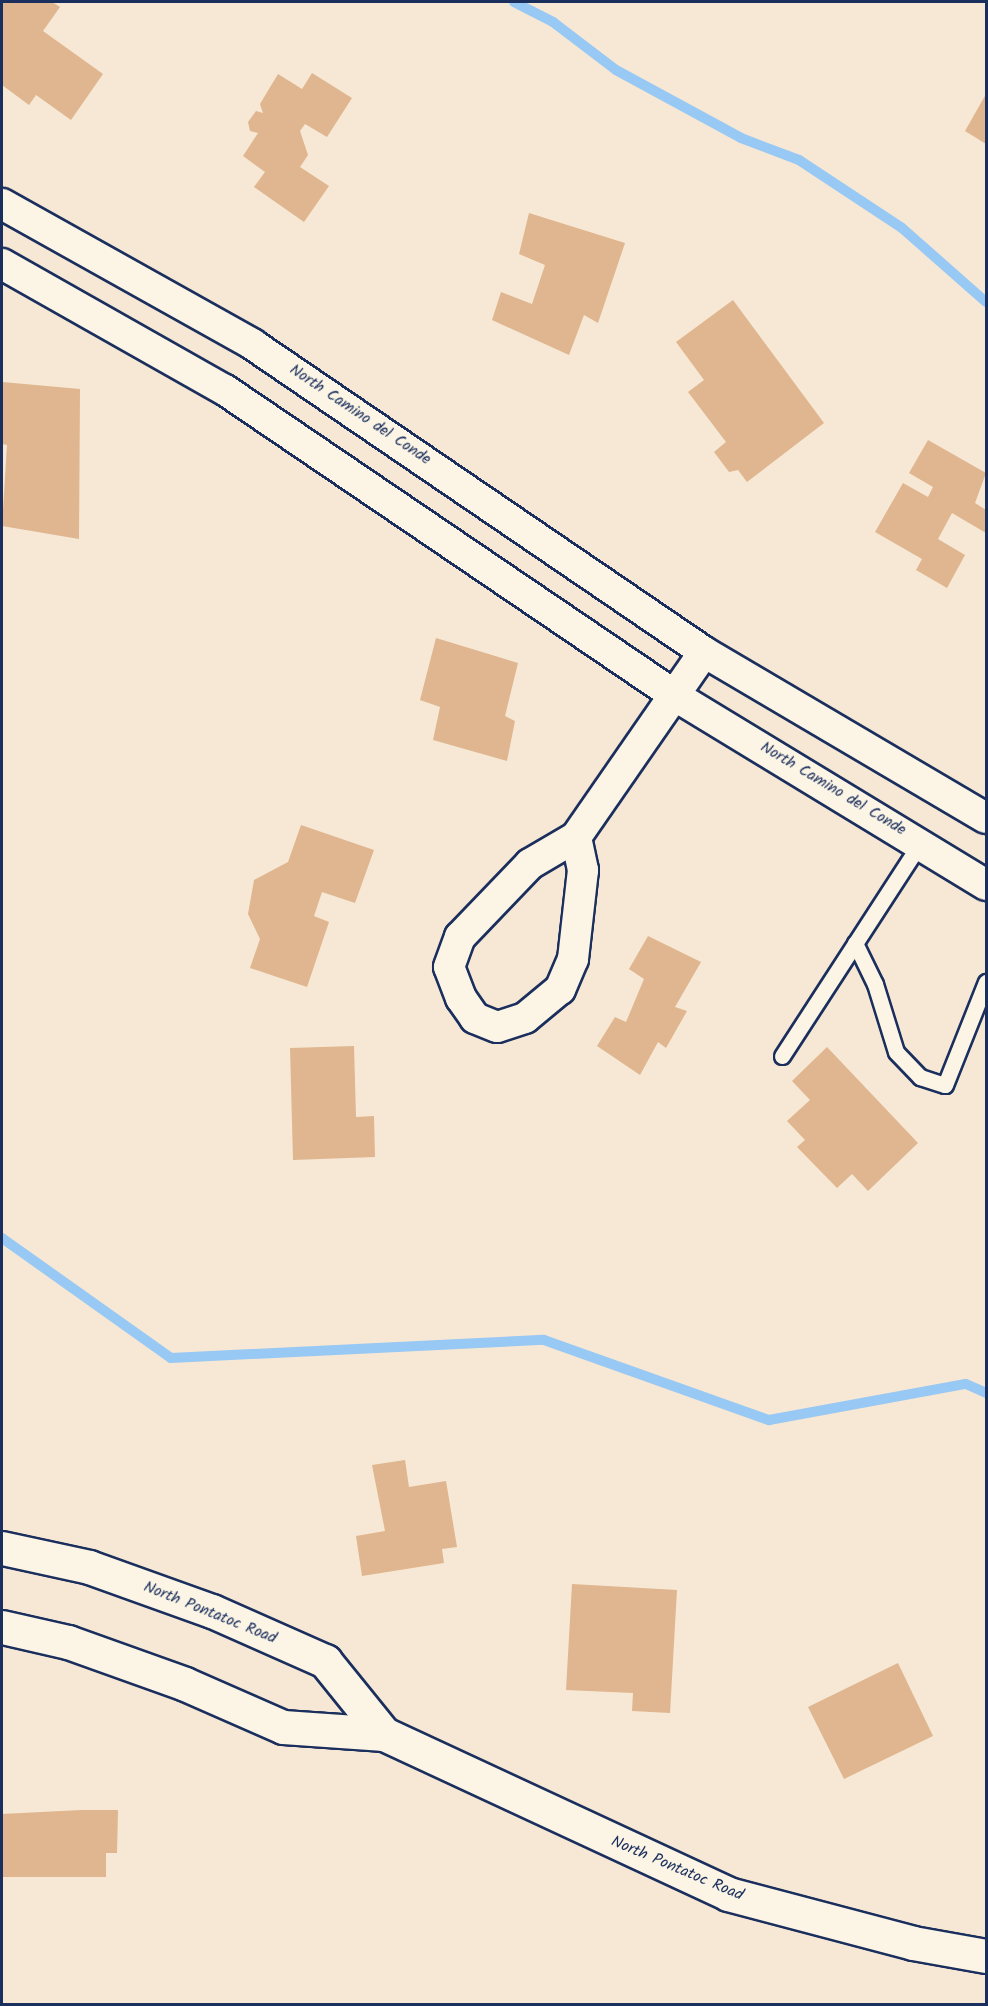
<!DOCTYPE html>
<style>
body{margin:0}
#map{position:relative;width:988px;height:2006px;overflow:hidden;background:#f6e8d4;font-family:Kalam,sans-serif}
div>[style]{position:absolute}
.stream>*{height:10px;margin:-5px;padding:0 5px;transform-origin:5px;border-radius:5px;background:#98c8f4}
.building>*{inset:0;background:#dfb68f}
.roads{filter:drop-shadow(2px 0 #1b2f5e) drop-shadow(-2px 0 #1b2f5e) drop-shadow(0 2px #1b2f5e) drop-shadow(0 -2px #1b2f5e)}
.lane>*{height:15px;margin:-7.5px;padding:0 7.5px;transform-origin:7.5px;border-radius:7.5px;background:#fcf5e5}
.street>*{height:30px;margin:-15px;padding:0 15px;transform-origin:15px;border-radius:15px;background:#fcf5e5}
.secondary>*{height:33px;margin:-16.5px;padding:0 16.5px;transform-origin:16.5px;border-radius:16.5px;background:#fcf5e5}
span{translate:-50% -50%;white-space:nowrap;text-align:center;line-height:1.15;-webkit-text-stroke:4.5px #fcf5e5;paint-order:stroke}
.street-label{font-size:16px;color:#1b2f5e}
.frame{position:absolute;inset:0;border:3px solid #1b2f5e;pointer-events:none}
</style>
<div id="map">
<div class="stream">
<i style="left:514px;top:2px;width:44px;rotate:27.1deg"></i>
<i style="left:553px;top:22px;width:79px;rotate:37.3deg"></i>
<i style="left:616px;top:70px;width:142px;rotate:28.5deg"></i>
<i style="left:741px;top:138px;width:62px;rotate:20.8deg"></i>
<i style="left:799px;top:160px;width:123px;rotate:33.4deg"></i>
<i style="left:902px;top:228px;width:112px;rotate:41.4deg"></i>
<i style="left:2px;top:1238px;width:207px;rotate:35.4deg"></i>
<i style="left:171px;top:1358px;width:373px;rotate:-2.8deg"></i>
<i style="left:544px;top:1340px;width:239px;rotate:19.6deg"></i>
<i style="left:769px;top:1420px;width:200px;rotate:-10.4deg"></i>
<i style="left:966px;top:1384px;width:22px;rotate:24deg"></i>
</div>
<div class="building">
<i style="clip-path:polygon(2px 2px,52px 2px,60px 7px,43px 31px,103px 74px,71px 120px,36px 95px,29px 105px,2px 85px)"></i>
<i style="clip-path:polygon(312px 73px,352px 98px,327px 137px,305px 124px,300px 131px,308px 155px,300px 167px,329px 186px,304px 222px,254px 187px,265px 172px,243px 156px,258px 133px,250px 131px,248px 122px,256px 111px,263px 113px,260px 104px,278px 74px,302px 89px)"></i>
<i style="clip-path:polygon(986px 94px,986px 144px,965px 131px)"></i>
<i style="clip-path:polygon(529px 213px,625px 243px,598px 323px,584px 315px,569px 355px,492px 320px,501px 292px,532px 304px,545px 265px,519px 254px)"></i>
<i style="clip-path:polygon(733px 300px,824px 423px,747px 482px,738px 470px,729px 472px,714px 452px,726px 442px,688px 392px,704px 380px,676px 342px)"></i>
<i style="clip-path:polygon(2px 382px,80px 389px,79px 539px,2px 526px,7px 445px,2px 444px)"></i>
<i style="clip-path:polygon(928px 440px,986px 473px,975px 503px,986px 510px,986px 533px,952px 513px,938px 539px,965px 555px,947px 588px,916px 570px,922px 559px,875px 532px,903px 483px,928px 497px,933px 487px,909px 473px)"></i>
<i style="clip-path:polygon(436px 638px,518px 663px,505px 716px,515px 721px,507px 761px,433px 740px,440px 707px,420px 700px)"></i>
<i style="clip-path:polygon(301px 825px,374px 850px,355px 903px,322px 892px,314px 916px,329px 922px,307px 987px,250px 968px,260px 939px,248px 914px,254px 880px,288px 862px)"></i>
<i style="clip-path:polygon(648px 936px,701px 962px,675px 1007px,687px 1011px,666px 1048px,658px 1042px,640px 1075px,597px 1046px,615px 1017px,626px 1022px,644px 979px,629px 969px)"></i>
<i style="clip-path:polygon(354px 1046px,356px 1117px,374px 1116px,375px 1157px,293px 1160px,290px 1048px)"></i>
<i style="clip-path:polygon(827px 1047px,918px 1143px,868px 1191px,852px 1174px,837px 1188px,797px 1147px,805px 1140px,787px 1121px,810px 1100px,792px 1081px)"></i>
<i style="clip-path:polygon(405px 1460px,409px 1487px,446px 1481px,457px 1547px,442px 1549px,444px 1563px,362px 1576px,356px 1536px,385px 1531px,372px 1465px)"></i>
<i style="clip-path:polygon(572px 1584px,677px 1590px,670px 1713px,632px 1711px,633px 1693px,566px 1690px)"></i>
<i style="clip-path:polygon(898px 1663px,933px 1736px,844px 1779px,808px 1707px)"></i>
<i style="clip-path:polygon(81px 1810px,118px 1810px,117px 1853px,106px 1853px,106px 1877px,2px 1877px,2px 1814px)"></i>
</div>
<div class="roads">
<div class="lane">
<i style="left:855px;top:943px;width:46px;rotate:64deg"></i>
<i style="left:875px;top:984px;width:71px;rotate:72.8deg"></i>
<i style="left:896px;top:1052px;width:35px;rotate:46deg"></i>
<i style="left:920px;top:1077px;width:26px;rotate:18deg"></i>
<i style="left:945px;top:1085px;width:111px;rotate:-68.3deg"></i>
<i style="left:782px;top:1056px;width:255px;rotate:-57deg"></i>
</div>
<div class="street">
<i style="left:2px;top:204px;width:287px;rotate:29.2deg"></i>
<i style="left:252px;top:344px;width:547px;rotate:34.27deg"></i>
<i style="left:704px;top:652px;width:327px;rotate:30.5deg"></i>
<i style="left:2px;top:264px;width:256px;rotate:29.5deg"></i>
<i style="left:225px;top:390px;width:546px;rotate:34.18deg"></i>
<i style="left:677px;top:697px;width:362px;rotate:31.3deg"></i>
<i style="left:576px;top:837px;width:34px;rotate:78deg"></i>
<i style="left:583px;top:870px;width:90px;rotate:96.4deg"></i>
<i style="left:573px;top:959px;width:33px;rotate:113deg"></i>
<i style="left:560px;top:989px;width:45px;rotate:140.4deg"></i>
<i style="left:525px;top:1018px;width:29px;rotate:162deg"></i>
<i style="left:497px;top:1027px;width:24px;rotate:-158deg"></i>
<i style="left:475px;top:1018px;width:24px;rotate:-125deg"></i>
<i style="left:461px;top:998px;width:33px;rotate:-111deg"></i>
<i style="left:449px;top:967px;width:32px;rotate:-70deg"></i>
<i style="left:460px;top:937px;width:101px;rotate:-46.2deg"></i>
<i style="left:530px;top:864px;width:53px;rotate:-30.4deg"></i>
<i style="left:576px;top:837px;width:225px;rotate:-55.3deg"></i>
</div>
<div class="secondary">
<i style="left:2px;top:1548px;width:89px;rotate:12.3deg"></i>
<i style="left:89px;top:1567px;width:131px;rotate:19.7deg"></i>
<i style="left:212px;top:1611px;width:124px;rotate:23.9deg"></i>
<i style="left:325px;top:1661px;width:94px;rotate:51.1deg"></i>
<i style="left:2px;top:1627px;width:68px;rotate:12.8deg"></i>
<i style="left:68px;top:1642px;width:124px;rotate:19.7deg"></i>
<i style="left:185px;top:1684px;width:107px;rotate:23.7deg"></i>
<i style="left:283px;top:1727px;width:101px;rotate:4deg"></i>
<i style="left:384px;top:1734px;width:379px;rotate:24.9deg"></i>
<i style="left:728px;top:1894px;width:191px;rotate:14.8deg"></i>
<i style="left:913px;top:1943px;width:74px;rotate:10.1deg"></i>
</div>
</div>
<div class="street-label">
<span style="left:360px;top:415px;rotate:34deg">North Camino del Conde</span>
<span style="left:833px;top:789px;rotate:31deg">North Camino del Conde</span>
<span style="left:210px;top:1613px;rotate:22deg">North Pontatoc Road</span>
<span style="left:677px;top:1869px;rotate:23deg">North Pontatoc Road</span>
</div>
<div class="frame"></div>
</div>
